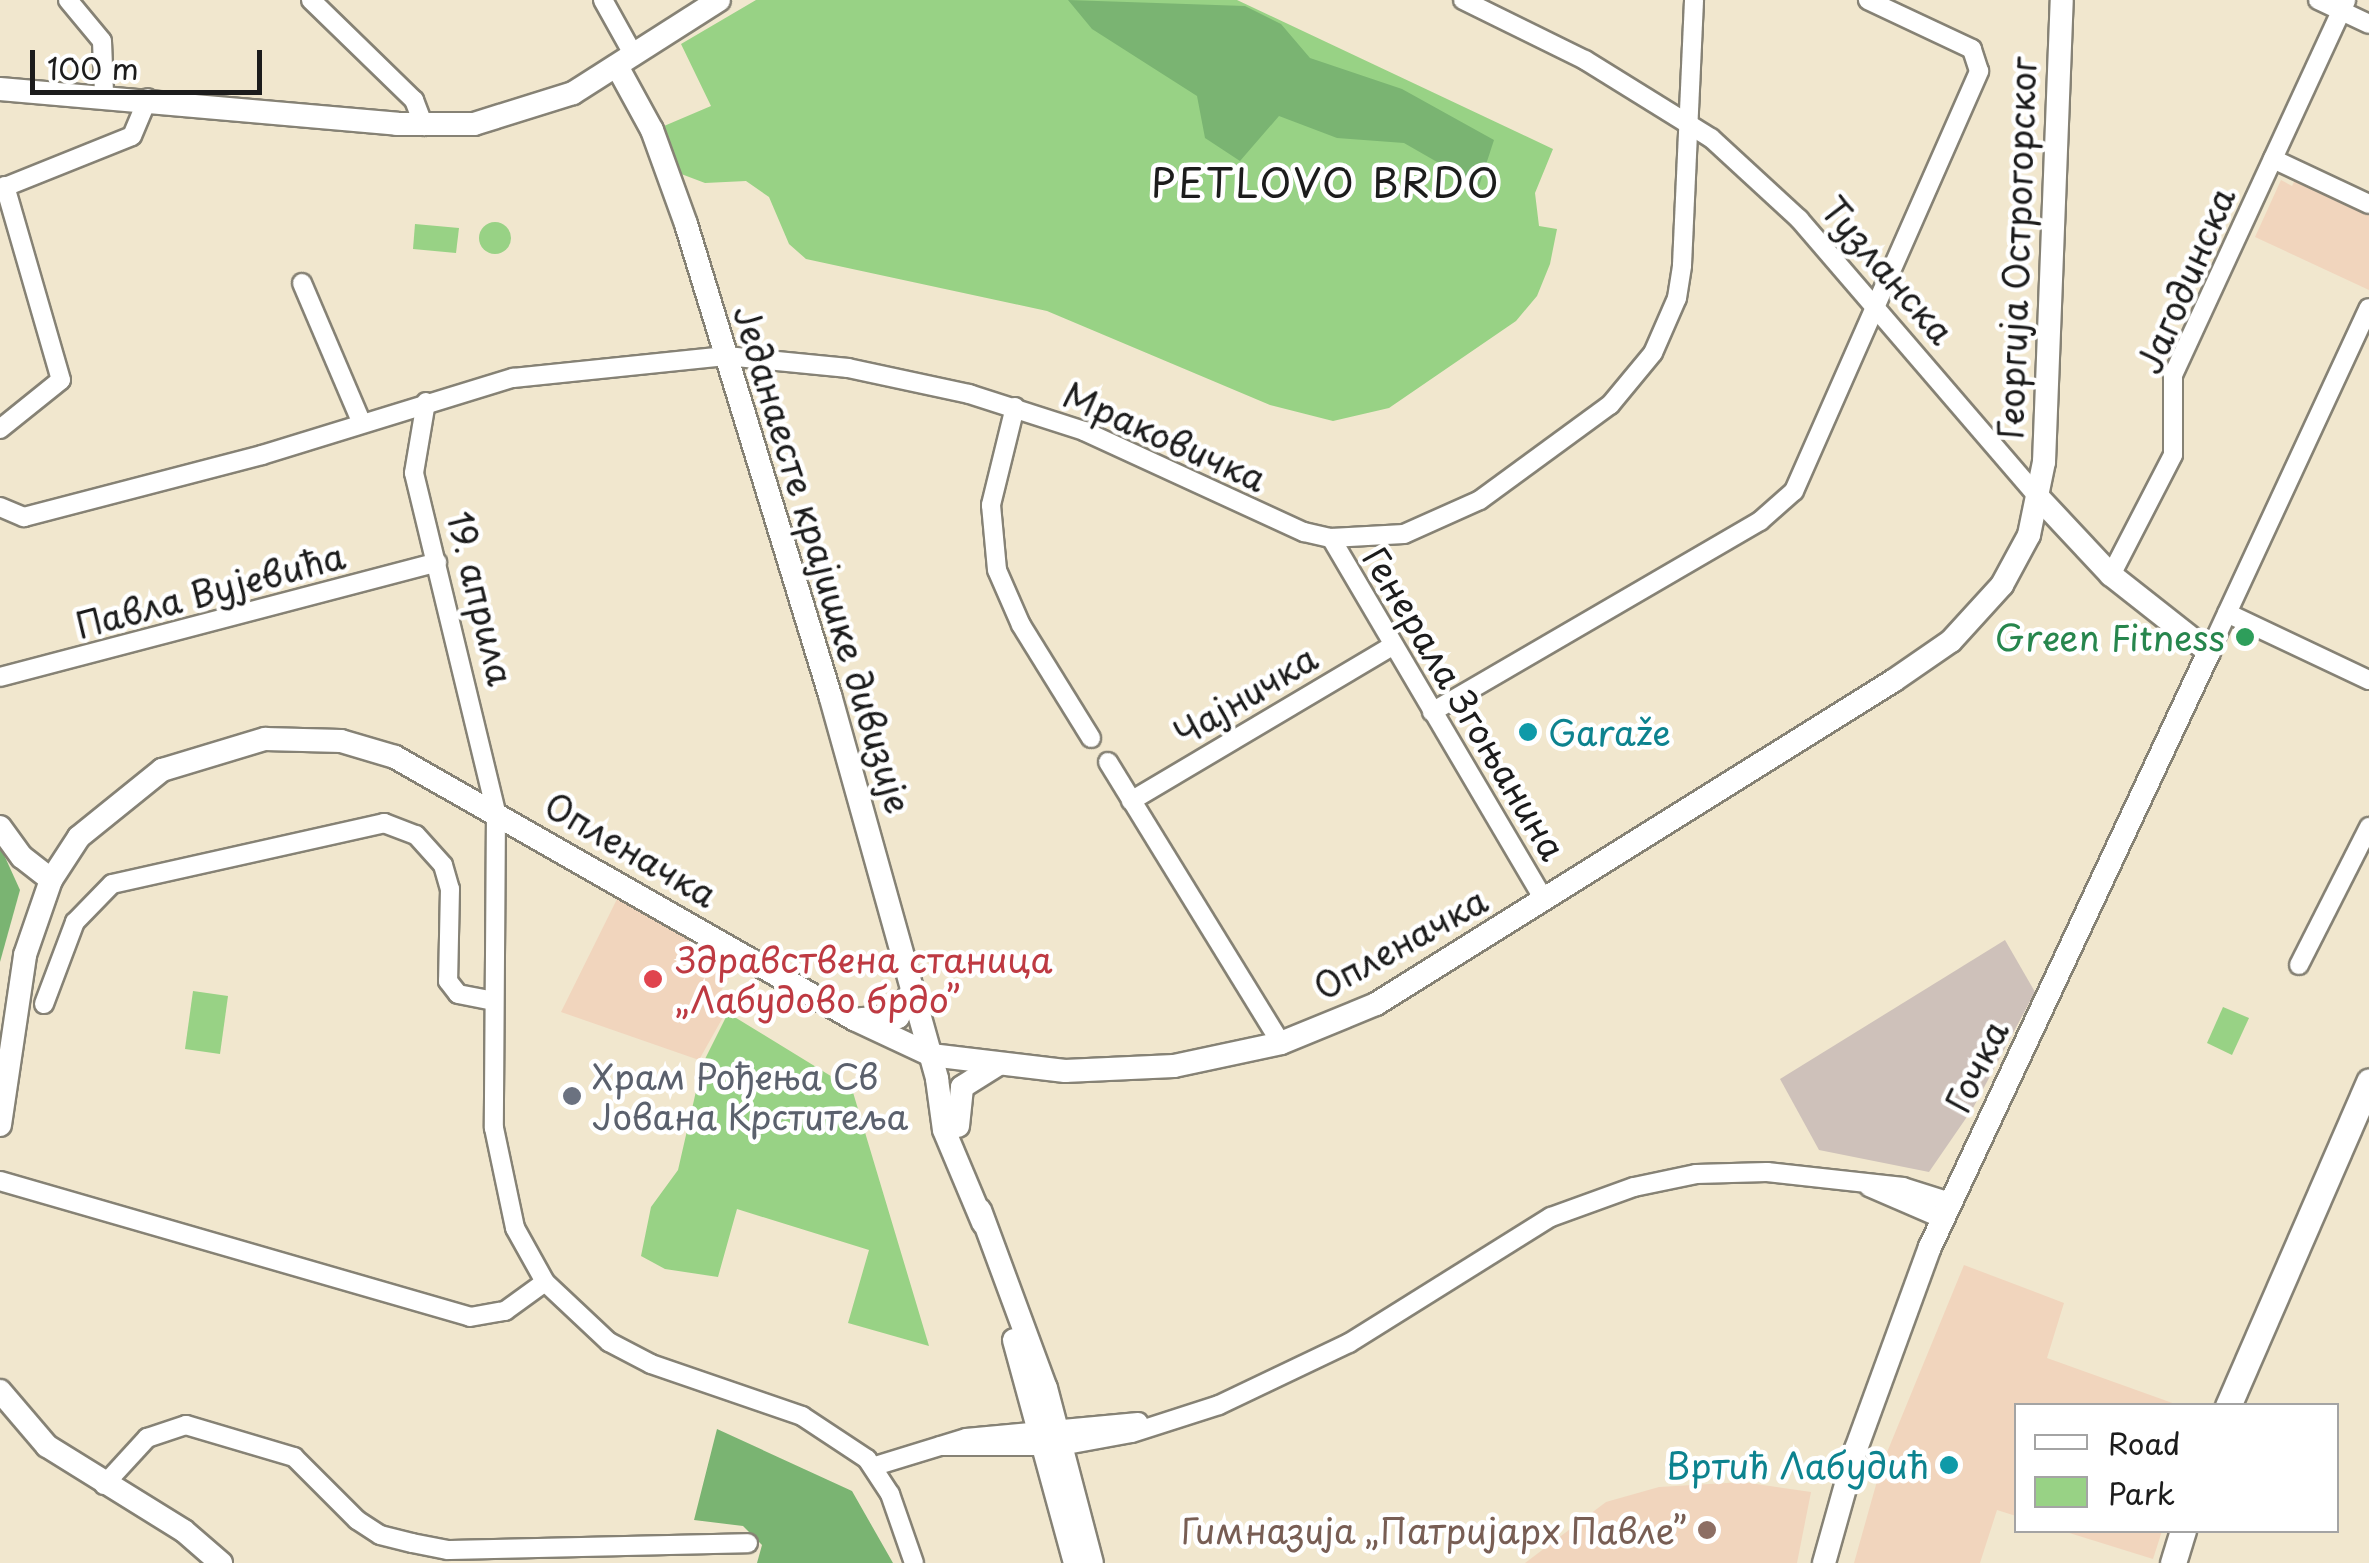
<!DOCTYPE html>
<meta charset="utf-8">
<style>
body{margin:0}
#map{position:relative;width:2369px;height:1563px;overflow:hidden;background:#f1e7ce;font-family:"Playpen Sans",sans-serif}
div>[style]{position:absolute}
.built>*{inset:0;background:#f1d5bd}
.industrial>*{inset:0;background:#cec1ba}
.green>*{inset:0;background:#98d285}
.round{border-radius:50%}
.forest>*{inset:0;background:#7ab472}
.roads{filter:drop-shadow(2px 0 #868275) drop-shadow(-2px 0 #868275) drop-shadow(0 2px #868275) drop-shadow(0 -2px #868275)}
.street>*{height:18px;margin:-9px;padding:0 9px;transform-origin:9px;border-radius:9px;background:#fff}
.secondary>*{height:22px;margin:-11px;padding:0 11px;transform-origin:11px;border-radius:11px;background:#fff}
.primary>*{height:25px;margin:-12.5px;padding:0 12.5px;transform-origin:12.5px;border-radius:12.5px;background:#fff}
.dots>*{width:28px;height:28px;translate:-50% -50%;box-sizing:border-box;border:5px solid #fff;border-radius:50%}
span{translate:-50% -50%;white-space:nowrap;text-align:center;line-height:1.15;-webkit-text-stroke:9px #fff;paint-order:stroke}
.street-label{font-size:35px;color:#1c1c1c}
.leisure-label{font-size:35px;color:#27864d}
.right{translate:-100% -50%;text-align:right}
.culture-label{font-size:35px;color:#0d838f}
.left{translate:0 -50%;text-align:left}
.health-label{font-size:35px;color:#be3a42}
.worship-label{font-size:35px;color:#5b616d}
.education-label{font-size:35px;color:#785e54}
.quarter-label{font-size:40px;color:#1c1c1c;letter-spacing:2.5px}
.legend{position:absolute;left:2014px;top:1403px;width:325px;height:130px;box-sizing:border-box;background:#fff;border:2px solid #a4a4a4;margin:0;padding:12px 18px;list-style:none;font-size:30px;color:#1c1c1c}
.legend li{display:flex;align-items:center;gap:20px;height:50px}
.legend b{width:50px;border:2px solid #a4a4a4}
.scale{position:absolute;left:30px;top:50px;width:232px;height:45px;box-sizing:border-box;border:5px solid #1c1c1c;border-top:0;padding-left:12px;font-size:30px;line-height:35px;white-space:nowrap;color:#1c1c1c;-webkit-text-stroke:8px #fff;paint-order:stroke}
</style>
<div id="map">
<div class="built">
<i style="clip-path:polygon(2297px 176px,2369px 211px,2369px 290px,2255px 237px,2281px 180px,2292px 186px)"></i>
<i style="clip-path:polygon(620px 893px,739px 961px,718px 996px,731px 1003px,699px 1060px,561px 1012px)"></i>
<i style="clip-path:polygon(1964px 1265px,2064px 1303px,2047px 1358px,2178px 1405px,2016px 1406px,2016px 1516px,1997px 1510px,1980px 1563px,1854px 1563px,1881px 1467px)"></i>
<i style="clip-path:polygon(1743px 1482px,1811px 1492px,1797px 1563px,1525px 1563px,1606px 1502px,1659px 1487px)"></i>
<i style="clip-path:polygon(2063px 1531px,2162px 1530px,2162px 1531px,2153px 1559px)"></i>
</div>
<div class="industrial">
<i style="clip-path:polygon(2005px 940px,2035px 992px,1973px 1108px,1929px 1172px,1819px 1150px,1780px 1079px)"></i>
</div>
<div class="green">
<i style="clip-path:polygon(756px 0,1237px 0,1553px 149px,1535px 193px,1539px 226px,1557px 229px,1550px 264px,1537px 296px,1516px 321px,1389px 408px,1333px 421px,1270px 405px,1047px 311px,806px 259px,789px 244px,769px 197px,746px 181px,705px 183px,668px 169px,657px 129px,711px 106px,681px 44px)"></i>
<i class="round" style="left:479px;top:222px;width:32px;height:32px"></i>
<i style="clip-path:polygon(415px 224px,459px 228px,456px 253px,413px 249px)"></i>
<i style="clip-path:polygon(193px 991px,228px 996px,220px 1054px,185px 1049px)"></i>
<i style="clip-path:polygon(2223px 1007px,2249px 1018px,2232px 1055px,2207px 1043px)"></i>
<i style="clip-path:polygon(728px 1013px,852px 1089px,929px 1346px,848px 1323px,869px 1250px,737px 1209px,718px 1277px,665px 1269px,641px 1256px,651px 1207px,678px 1170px,702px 1065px)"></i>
</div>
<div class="forest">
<i style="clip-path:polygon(1068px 0,1245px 6px,1281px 24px,1310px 58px,1402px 89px,1494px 140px,1479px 186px,1404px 143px,1337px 138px,1279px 116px,1240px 161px,1205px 138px,1197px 96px,1092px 29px)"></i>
<i style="clip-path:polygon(0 846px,20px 890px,0 962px)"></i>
<i style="clip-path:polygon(717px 1429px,852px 1491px,893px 1563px,757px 1563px,762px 1545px,743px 1526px,694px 1520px)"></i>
</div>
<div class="roads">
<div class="street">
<i style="left:68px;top:0;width:53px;rotate:50.3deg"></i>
<i style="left:102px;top:41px;width:53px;rotate:87.8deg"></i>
<i style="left:311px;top:0;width:144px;rotate:44.2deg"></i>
<i style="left:414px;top:100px;width:28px;rotate:69deg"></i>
<i style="left:603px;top:0;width:60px;rotate:60.9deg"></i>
<i style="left:1463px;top:0;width:136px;rotate:26.2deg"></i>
<i style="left:1585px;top:60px;width:148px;rotate:31.8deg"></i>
<i style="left:1711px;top:138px;width:120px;rotate:42.6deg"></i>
<i style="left:1799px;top:219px;width:367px;rotate:49.3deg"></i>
<i style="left:2318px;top:0;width:56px;rotate:25.2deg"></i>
<i style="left:2273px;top:159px;width:106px;rotate:25.1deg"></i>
<i style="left:0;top:189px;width:142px;rotate:-21.9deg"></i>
<i style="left:132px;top:136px;width:41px;rotate:-67.2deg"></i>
<i style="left:302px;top:283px;width:150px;rotate:66.9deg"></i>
<i style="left:426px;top:402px;width:72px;rotate:99.6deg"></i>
<i style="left:414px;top:473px;width:349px;rotate:76.4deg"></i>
<i style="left:496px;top:812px;width:316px;rotate:90.4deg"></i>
<i style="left:494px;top:1128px;width:102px;rotate:78.1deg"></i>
<i style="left:515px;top:1228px;width:62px;rotate:60.9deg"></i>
<i style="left:545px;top:1282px;width:88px;rotate:43.2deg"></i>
<i style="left:609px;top:1342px;width:47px;rotate:27.6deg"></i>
<i style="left:651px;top:1364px;width:160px;rotate:19deg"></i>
<i style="left:802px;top:1416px;width:78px;rotate:33.5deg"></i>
<i style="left:867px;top:1459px;width:42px;rotate:56.7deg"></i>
<i style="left:890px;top:1494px;width:73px;rotate:70.8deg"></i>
<i style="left:1015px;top:407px;width:101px;rotate:103.8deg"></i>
<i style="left:991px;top:505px;width:65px;rotate:84.7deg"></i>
<i style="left:997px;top:570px;width:60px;rotate:66.4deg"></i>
<i style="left:1021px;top:625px;width:133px;rotate:58.2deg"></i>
<i style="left:0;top:429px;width:78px;rotate:-38.8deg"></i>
<i style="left:61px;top:380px;width:202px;rotate:-106.1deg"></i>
<i style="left:0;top:507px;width:26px;rotate:23deg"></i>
<i style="left:24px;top:517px;width:246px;rotate:-14.6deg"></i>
<i style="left:262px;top:455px;width:263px;rotate:-17.1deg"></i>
<i style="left:513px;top:378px;width:214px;rotate:-5.9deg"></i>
<i style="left:726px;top:356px;width:123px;rotate:5.6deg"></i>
<i style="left:848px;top:368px;width:124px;rotate:12.1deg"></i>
<i style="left:969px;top:394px;width:121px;rotate:17.8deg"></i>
<i style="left:1084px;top:431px;width:242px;rotate:24.7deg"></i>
<i style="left:1304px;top:532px;width:28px;rotate:13deg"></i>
<i style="left:1331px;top:538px;width:73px;rotate:-3.1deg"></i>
<i style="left:1404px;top:534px;width:83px;rotate:-24.1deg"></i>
<i style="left:1480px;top:500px;width:161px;rotate:-36.2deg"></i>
<i style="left:1610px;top:405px;width:67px;rotate:-50.4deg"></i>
<i style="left:1653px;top:353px;width:60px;rotate:-66.4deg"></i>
<i style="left:1677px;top:298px;width:33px;rotate:-81deg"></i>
<i style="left:1682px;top:265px;width:265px;rotate:-87.4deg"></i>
<i style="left:1331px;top:538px;width:420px;rotate:59.5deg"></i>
<i style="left:2111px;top:575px;width:135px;rotate:-62.7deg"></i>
<i style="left:2173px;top:455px;width:80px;rotate:-90deg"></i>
<i style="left:2173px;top:375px;width:413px;rotate:-65.2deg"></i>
<i style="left:2227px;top:613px;width:157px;rotate:25.3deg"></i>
<i style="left:2209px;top:652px;width:379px;rotate:-65.1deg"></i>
<i style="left:0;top:677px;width:452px;rotate:-14.7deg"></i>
<i style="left:1432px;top:712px;width:380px;rotate:-30.2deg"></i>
<i style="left:1760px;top:521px;width:45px;rotate:-41.4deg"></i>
<i style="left:1794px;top:491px;width:459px;rotate:-66.2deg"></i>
<i style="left:1979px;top:71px;width:23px;rotate:-108deg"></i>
<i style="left:1972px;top:49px;width:115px;rotate:-154.8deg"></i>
<i style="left:1108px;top:762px;width:330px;rotate:58.4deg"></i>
<i style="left:1131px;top:801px;width:304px;rotate:-30.7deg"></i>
<i style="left:2299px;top:965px;width:155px;rotate:-63.1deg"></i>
<i style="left:44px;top:1004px;width:88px;rotate:-69.3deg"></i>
<i style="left:75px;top:922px;width:53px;rotate:-45.8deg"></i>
<i style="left:112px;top:884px;width:279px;rotate:-12.6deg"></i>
<i style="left:384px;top:823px;width:34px;rotate:21deg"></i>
<i style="left:416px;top:835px;width:40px;rotate:48deg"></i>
<i style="left:443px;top:865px;width:25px;rotate:74deg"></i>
<i style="left:450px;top:889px;width:92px;rotate:91.2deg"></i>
<i style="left:448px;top:981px;width:16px;rotate:52deg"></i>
<i style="left:458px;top:994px;width:36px;rotate:11deg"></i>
<i style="left:0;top:1181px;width:489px;rotate:16.1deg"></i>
<i style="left:470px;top:1317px;width:36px;rotate:-10deg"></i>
<i style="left:505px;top:1311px;width:49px;rotate:-35.9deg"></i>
<i style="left:1869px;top:1187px;width:81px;rotate:23.4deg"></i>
<i style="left:940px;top:1446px;width:121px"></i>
<i style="left:1061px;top:1446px;width:72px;rotate:-10.4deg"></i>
<i style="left:1132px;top:1433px;width:91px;rotate:-17.8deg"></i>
<i style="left:1219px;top:1405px;width:144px;rotate:-25.5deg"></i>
<i style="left:1349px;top:1343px;width:238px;rotate:-32deg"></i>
<i style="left:1551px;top:1217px;width:88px;rotate:-19.9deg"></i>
<i style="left:1634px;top:1187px;width:63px;rotate:-11.8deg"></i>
<i style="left:1696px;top:1174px;width:71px;rotate:-1.6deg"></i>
<i style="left:1767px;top:1172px;width:137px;rotate:6.3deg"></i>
<i style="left:1903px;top:1187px;width:49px;rotate:17.7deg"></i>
<i style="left:875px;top:1466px;width:95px;rotate:-17.1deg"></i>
<i style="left:966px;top:1438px;width:173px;rotate:-5.3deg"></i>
<i style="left:104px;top:1485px;width:64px;rotate:-47.5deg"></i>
<i style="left:147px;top:1438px;width:41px;rotate:-18.4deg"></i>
<i style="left:186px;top:1425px;width:113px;rotate:16.5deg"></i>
<i style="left:294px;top:1457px;width:89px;rotate:45deg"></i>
<i style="left:357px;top:1520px;width:27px;rotate:33deg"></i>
<i style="left:380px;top:1535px;width:33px;rotate:14deg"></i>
<i style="left:412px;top:1543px;width:37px;rotate:11deg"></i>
<i style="left:448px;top:1550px;width:300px;rotate:-1.3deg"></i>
</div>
<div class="secondary">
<i style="left:618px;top:68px;width:71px;rotate:61.3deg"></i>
<i style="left:652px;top:130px;width:100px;rotate:70.1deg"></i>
<i style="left:686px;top:224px;width:493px;rotate:73deg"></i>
<i style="left:830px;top:695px;width:399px;rotate:74.4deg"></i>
<i style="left:937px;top:1079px;width:51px;rotate:82.2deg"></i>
<i style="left:944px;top:1130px;width:101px;rotate:67.2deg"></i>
<i style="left:0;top:89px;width:399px;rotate:5deg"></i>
<i style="left:397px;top:124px;width:77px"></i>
<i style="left:474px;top:124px;width:104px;rotate:-17.4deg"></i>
<i style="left:573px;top:93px;width:173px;rotate:-32.5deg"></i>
<i style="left:0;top:827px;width:37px;rotate:54deg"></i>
<i style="left:22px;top:857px;width:37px;rotate:38deg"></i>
<i style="left:862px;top:1019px;width:36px;rotate:-3deg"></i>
<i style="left:898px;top:1017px;width:30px;rotate:-62deg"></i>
<i style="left:0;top:1125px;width:172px;rotate:-81.6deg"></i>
<i style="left:25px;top:955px;width:79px;rotate:-70.9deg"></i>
<i style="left:51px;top:880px;width:51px;rotate:-56.9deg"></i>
<i style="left:79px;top:837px;width:107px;rotate:-38.9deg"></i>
<i style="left:162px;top:770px;width:108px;rotate:-16.8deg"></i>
<i style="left:265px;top:739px;width:76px;rotate:1.5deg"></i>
<i style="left:341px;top:741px;width:56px;rotate:16.5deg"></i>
<i style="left:395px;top:757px;width:529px;rotate:29.72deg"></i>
<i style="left:854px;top:1019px;width:85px;rotate:25.1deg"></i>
<i style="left:931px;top:1055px;width:135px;rotate:6.8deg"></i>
<i style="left:1065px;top:1071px;width:109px;rotate:-2.6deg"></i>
<i style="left:1174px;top:1066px;width:109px;rotate:-12.1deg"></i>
<i style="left:1281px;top:1043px;width:103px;rotate:-22.3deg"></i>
<i style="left:1376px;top:1004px;width:610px;rotate:-32deg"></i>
<i style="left:1893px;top:681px;width:70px;rotate:-34.6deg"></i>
<i style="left:1951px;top:641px;width:76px;rotate:-47.7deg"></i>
<i style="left:2002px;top:585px;width:57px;rotate:-61.6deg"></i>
<i style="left:2029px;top:535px;width:75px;rotate:-78.4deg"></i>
<i style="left:2044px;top:462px;width:462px;rotate:-87.8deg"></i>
<i style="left:958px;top:1126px;width:39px;rotate:-84deg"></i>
<i style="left:962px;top:1087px;width:41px;rotate:-32.2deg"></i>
<i style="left:980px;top:1210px;width:190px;rotate:69.7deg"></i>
<i style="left:1046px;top:1388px;width:181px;rotate:75.3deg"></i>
<i style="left:1014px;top:1340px;width:231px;rotate:74.7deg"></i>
<i style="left:0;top:1391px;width:72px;rotate:49.5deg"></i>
<i style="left:47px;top:1446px;width:161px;rotate:31.8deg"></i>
<i style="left:184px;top:1531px;width:49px;rotate:40.9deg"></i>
<i style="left:1824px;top:1563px;width:118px;rotate:-74.3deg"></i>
<i style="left:1856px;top:1449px;width:215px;rotate:-69.9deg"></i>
<i style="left:1930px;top:1247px;width:657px;rotate:-64.88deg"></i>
<i style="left:2209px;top:652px;width:125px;rotate:-141.8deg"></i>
<i style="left:2111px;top:575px;width:107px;rotate:-133.1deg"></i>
</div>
<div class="primary">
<i style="left:2228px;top:1406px;width:354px;rotate:-66.5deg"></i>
<i style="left:2173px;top:1563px;width:34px;rotate:-73deg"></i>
</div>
</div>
<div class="dots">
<i style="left:2245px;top:637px;background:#2e9e5b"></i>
<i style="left:1528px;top:732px;background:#0f9aa8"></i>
<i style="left:653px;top:979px;background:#e0444e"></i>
<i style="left:572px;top:1096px;background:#6b7280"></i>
<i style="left:1949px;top:1465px;background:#0f9aa8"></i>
<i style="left:1707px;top:1530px;background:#8d6e63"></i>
</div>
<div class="street-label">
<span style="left:2016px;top:248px;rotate:-88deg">Георгија Острогорског</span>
<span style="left:1888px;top:270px;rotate:49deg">Тузланска</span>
<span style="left:2185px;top:280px;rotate:-67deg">Јагодинска</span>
<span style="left:1165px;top:436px;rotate:24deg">Мраковичка</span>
<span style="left:823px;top:559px;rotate:73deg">Једанаесте крајишке дивизије</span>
<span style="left:210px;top:590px;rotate:-15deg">Павла Вујевића</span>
<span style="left:481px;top:598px;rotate:76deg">19. априла</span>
<span style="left:1245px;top:695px;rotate:-31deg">Чајничка</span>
<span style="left:1465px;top:703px;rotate:59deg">Генерала Згоњанина</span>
<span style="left:631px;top:849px;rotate:30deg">Опленачка</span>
<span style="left:1400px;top:943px;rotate:-29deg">Опленачка</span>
<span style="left:1976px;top:1066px;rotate:-64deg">Гочка</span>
</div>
<div class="leisure-label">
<span class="right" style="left:2225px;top:637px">Green Fitness</span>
</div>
<div class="culture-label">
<span class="left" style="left:1548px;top:732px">Garaže</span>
<span class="right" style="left:1929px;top:1465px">Вртић Лабудић</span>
</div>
<div class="health-label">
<span class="left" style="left:676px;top:979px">Здравствена станица<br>„Лабудово брдо”</span>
</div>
<div class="worship-label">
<span class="left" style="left:592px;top:1096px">Храм Рођења Св<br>Јована Крститеља</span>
</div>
<div class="education-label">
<span class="right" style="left:1687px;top:1530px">Гимназија „Патријарх Павле”</span>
</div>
<div class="quarter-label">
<span style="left:1326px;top:182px">PETLOVO BRDO</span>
</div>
<ul class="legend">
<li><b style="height:12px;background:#fff"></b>Road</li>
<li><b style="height:28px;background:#98d285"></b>Park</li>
</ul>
<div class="scale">100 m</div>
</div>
